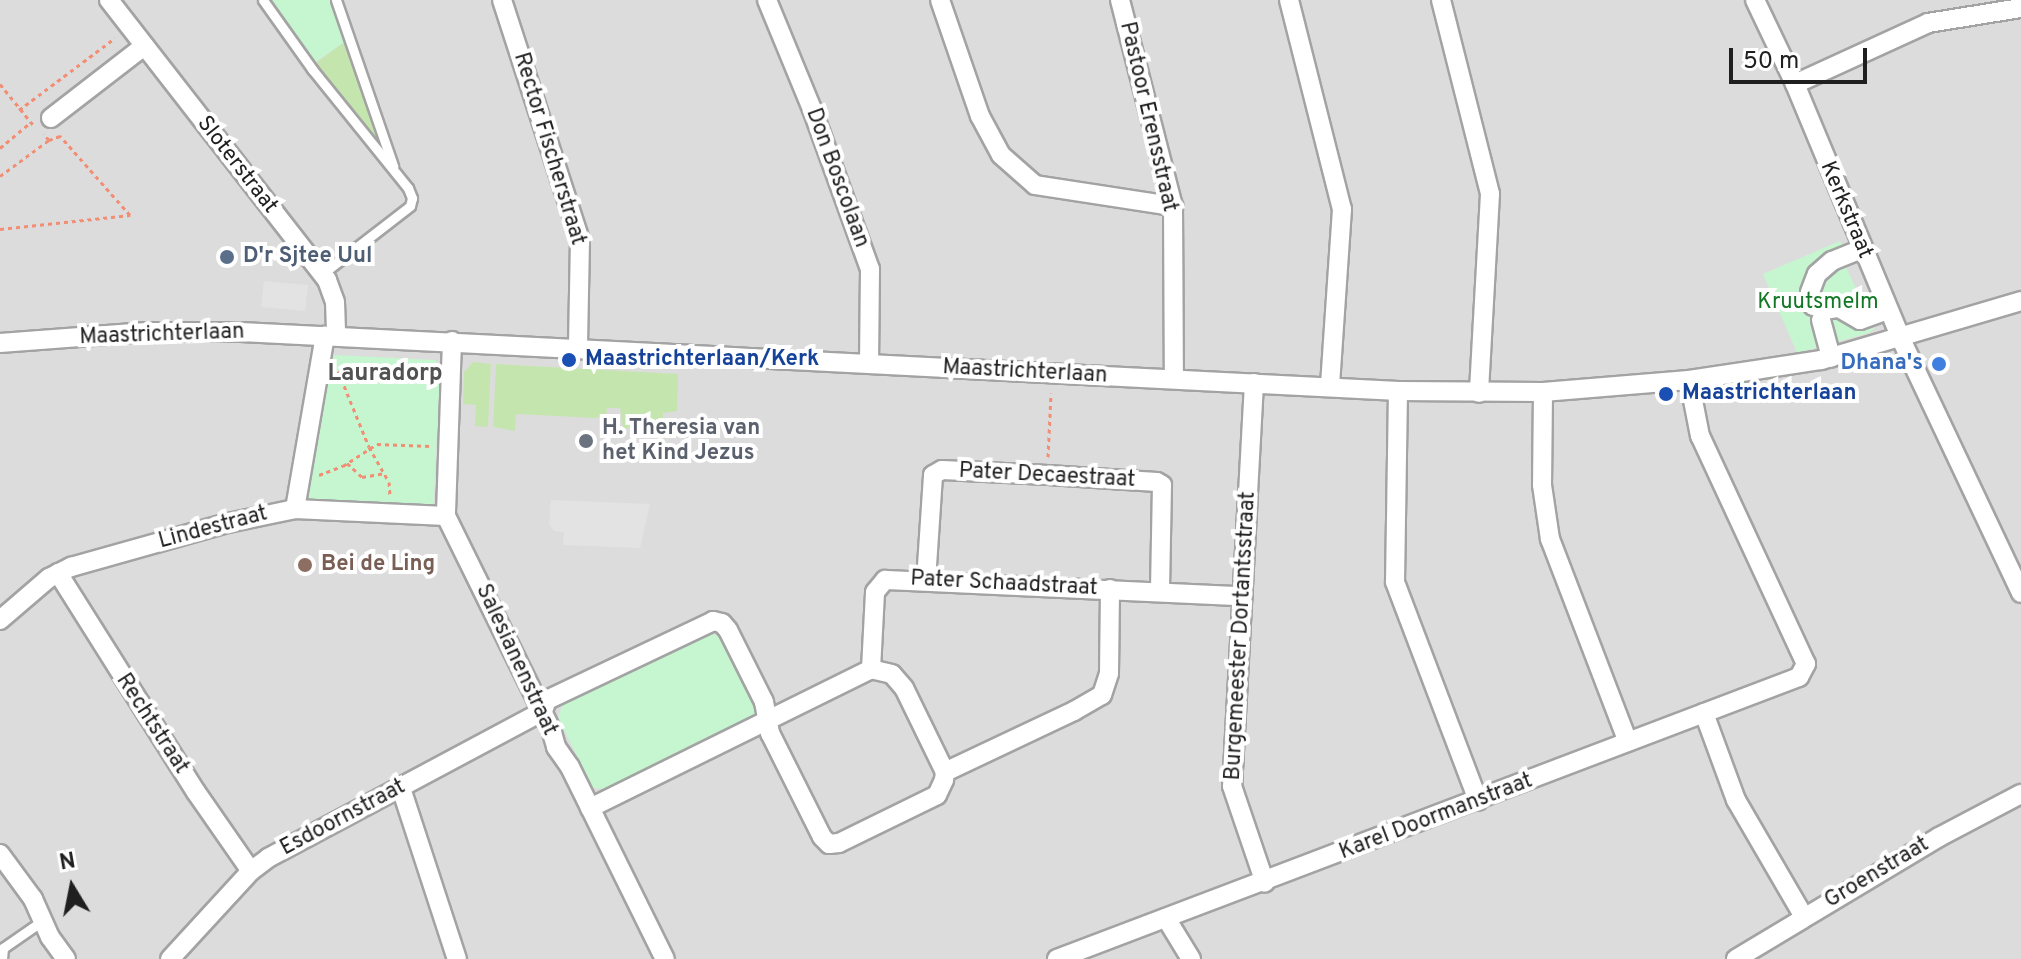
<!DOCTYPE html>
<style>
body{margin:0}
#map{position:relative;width:2021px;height:959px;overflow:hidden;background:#efede6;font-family:Overpass,sans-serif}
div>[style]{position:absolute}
.residential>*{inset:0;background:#dddcdc}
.grass>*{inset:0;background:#c4e6ae}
.park>*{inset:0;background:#c5f6cf}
.parking>*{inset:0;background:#e3e3e3}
.path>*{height:3px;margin-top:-1.5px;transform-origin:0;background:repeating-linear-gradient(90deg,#f28e74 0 4px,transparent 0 8px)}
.roads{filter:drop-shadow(2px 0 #a3a3a3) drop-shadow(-2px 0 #a3a3a3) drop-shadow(0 2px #a3a3a3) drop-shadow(0 -2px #a3a3a3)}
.lane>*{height:9px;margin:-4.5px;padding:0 4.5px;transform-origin:4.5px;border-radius:4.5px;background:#fff}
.street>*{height:18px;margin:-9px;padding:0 9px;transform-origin:9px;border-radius:9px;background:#fff}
.dots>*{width:22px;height:22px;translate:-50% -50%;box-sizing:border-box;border:4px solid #fff;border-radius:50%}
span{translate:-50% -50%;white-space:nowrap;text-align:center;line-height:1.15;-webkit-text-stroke:8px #fff;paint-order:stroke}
.street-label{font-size:22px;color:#1f1f1f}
.service-label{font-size:22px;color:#4e5e75;font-weight:700}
.left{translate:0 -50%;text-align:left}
.park-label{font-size:22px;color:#127825}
.transit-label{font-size:22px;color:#164399;font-weight:700}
.shop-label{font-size:22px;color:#366cbe;font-weight:700}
.right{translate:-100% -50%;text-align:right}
.worship-label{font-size:22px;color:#5b616d;font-weight:700}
.education-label{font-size:22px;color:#785e54;font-weight:700}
.neighbourhood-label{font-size:24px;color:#525252;font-weight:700}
.north{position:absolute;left:32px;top:847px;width:80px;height:80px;-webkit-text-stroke:6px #fff;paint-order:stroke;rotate:350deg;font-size:22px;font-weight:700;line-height:32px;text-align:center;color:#1f1f1f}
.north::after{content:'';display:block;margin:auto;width:28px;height:36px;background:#1f1f1f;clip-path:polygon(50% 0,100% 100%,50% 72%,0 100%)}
.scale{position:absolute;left:1729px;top:48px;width:138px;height:36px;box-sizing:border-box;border:4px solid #1f1f1f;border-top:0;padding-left:10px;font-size:24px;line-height:28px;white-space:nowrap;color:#1f1f1f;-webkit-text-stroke:6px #fff;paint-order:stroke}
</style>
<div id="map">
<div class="residential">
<i style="clip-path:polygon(0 0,2021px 0,2021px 959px,0 959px)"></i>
</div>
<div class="grass">
<i style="clip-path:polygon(347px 40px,346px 46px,386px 155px,316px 63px)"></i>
<i style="clip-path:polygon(473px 362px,491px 364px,488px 427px,475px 426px,476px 405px,463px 404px,464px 372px)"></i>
<i style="clip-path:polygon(496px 364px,678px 374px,677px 411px,663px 413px,663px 427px,678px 426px,678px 431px,623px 428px,620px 408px,607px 408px,606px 416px,595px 418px,516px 414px,515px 431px,493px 427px)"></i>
</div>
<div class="park">
<i style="clip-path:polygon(268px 0,332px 0,347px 40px,313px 64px)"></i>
<i style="clip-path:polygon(1840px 241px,1845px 253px,1841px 256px,1870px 319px,1876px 322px,1874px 329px,1869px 333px,1797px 353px,1763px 274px)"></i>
<i style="clip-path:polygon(335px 355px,435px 360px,438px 363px,440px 374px,434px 494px,434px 502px,428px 508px,312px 503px,306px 498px,329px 363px)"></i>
<i style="clip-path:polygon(707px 633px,720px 636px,757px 711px,755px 717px,605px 789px,593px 788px,558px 718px,563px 703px)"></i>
</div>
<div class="parking">
<i style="clip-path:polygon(264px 281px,308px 285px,305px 311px,261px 307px)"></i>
<i style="clip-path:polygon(551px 500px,650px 504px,640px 548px,563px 545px,564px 532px,554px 531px,549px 524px)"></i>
</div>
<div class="path">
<i style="left:0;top:84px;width:55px;rotate:50.9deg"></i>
<i style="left:19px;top:110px;width:120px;rotate:-36.9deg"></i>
<i style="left:0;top:148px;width:38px;rotate:-40deg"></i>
<i style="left:0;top:176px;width:61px;rotate:-36.3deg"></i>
<i style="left:0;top:229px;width:131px;rotate:-6.1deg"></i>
<i style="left:130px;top:215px;width:106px;rotate:-131.5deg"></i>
<i style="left:60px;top:136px;width:12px;rotate:160deg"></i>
<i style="left:49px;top:140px;width:8px;rotate:-130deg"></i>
<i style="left:338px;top:371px;width:82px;rotate:67.8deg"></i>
<i style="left:369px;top:447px;width:40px;rotate:60.3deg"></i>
<i style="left:389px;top:482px;width:14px;rotate:86deg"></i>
<i style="left:1048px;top:457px;width:64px;rotate:-87.3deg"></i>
<i style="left:347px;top:463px;width:21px;rotate:43deg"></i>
<i style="left:362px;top:477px;width:22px;rotate:-10deg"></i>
<i style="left:319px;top:475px;width:26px;rotate:-21deg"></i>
<i style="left:343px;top:466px;width:40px;rotate:-32.9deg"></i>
<i style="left:377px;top:444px;width:54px;rotate:2.1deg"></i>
</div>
<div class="roads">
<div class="lane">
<i style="left:263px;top:0;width:85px;rotate:54.6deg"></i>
<i style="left:312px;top:69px;width:153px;rotate:51.1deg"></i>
<i style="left:408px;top:188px;width:11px;rotate:68deg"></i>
<i style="left:412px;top:198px;width:8px;rotate:104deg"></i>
<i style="left:410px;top:206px;width:111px;rotate:142.3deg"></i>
<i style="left:336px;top:0;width:176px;rotate:71deg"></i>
<i style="left:2px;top:959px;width:11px;rotate:-85deg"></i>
<i style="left:3px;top:948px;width:47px;rotate:-34.7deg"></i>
</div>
<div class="street">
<i style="left:109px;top:0;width:355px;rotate:52.1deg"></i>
<i style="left:327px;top:280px;width:23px;rotate:70deg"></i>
<i style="left:335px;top:302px;width:34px;rotate:88deg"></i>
<i style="left:502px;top:0;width:252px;rotate:72deg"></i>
<i style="left:580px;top:240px;width:109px;rotate:91.1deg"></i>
<i style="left:767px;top:0;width:118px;rotate:67.6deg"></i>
<i style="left:812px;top:109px;width:170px;rotate:70.1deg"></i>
<i style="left:870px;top:269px;width:95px;rotate:90.6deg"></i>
<i style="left:940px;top:0;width:123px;rotate:71deg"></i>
<i style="left:980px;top:116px;width:44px;rotate:61.7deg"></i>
<i style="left:1001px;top:155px;width:45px;rotate:41.4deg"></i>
<i style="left:1035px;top:185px;width:140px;rotate:8.7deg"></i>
<i style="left:1120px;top:0;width:213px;rotate:75.6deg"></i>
<i style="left:1173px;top:206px;width:173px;rotate:89.7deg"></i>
<i style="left:1289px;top:0;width:216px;rotate:75.8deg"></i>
<i style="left:1342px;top:209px;width:178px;rotate:93.9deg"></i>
<i style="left:1441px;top:0;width:200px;rotate:75.8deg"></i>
<i style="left:1490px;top:194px;width:199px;rotate:93.2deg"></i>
<i style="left:1755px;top:0;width:93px;rotate:64.5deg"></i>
<i style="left:1795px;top:84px;width:276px;rotate:67.4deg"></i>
<i style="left:1901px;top:339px;width:281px;rotate:64.7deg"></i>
<i style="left:1795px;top:84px;width:146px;rotate:-24.6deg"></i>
<i style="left:1928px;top:23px;width:94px;rotate:-9.2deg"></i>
<i style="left:51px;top:118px;width:118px;rotate:-37.7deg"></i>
<i style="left:1813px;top:306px;width:14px;rotate:-102deg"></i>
<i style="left:1810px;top:292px;width:19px;rotate:-69deg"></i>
<i style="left:1817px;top:274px;width:20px;rotate:-41deg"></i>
<i style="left:1832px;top:261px;width:32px;rotate:-22deg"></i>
<i style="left:1824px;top:310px;width:15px;rotate:-8deg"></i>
<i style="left:1839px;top:308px;width:24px;rotate:30deg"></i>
<i style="left:1860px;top:320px;width:30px;rotate:-20deg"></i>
<i style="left:1821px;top:320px;width:39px;rotate:75deg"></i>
<i style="left:452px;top:341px;width:175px;rotate:92deg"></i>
<i style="left:446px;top:516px;width:237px;rotate:63.8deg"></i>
<i style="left:551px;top:729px;width:19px;rotate:74deg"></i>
<i style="left:556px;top:747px;width:24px;rotate:55deg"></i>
<i style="left:570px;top:767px;width:214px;rotate:63.7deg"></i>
<i style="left:0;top:343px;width:147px;rotate:-4.3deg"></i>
<i style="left:147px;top:332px;width:94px"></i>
<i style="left:241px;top:332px;width:1159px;rotate:2.92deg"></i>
<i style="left:1398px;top:391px;width:145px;rotate:0.4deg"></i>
<i style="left:1543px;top:392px;width:146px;rotate:-4.7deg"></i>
<i style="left:1689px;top:380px;width:134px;rotate:-8.6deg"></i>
<i style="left:1821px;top:360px;width:209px;rotate:-16.4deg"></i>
<i style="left:1254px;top:383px;width:404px;rotate:93.1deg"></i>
<i style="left:1232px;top:786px;width:102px;rotate:71.2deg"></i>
<i style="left:1398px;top:391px;width:191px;rotate:90.9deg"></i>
<i style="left:1395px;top:582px;width:234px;rotate:69.2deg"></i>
<i style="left:1543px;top:392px;width:93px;rotate:90.6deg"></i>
<i style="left:1542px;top:485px;width:55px;rotate:81.6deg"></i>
<i style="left:1550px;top:539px;width:217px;rotate:69deg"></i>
<i style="left:295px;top:509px;width:176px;rotate:-80.2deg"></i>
<i style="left:58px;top:573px;width:259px;rotate:57.8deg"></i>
<i style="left:196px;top:792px;width:96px;rotate:55.2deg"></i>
<i style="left:926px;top:581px;width:106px;rotate:-86.2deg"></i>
<i style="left:933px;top:475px;width:10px;rotate:-29deg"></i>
<i style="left:942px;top:470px;width:106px;rotate:2.7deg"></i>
<i style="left:1048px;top:475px;width:109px;rotate:3.7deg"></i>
<i style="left:1157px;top:482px;width:6px;rotate:31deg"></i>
<i style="left:1162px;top:485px;width:107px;rotate:91.1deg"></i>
<i style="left:0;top:620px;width:65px;rotate:-40.6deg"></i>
<i style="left:49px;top:578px;width:25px;rotate:-27deg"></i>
<i style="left:71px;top:567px;width:163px;rotate:-15.7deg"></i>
<i style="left:228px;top:523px;width:68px;rotate:-11.8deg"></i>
<i style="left:295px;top:509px;width:151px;rotate:2.7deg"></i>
<i style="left:1704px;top:713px;width:93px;rotate:69.8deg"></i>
<i style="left:1736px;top:800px;width:135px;rotate:59.8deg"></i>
<i style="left:945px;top:772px;width:143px;rotate:-25.3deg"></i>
<i style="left:1074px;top:711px;width:32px;rotate:-30deg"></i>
<i style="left:1102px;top:695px;width:23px;rotate:-72deg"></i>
<i style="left:1109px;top:673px;width:84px;rotate:-89.3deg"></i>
<i style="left:401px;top:788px;width:180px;rotate:71.9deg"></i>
<i style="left:590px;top:808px;width:313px;rotate:-26.3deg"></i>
<i style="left:871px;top:669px;width:77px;rotate:-87deg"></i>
<i style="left:875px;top:592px;width:16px;rotate:-50deg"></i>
<i style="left:885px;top:580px;width:358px;rotate:2.6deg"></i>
<i style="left:0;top:854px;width:56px;rotate:53.7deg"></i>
<i style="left:33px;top:899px;width:42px;rotate:65.9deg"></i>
<i style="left:50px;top:937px;width:27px;rotate:54deg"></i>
<i style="left:1166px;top:918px;width:48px;rotate:58.6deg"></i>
<i style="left:170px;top:959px;width:120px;rotate:-47.4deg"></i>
<i style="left:251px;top:871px;width:21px;rotate:-37deg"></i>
<i style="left:268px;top:858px;width:312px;rotate:-28.1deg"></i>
<i style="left:543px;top:711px;width:12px;rotate:-70deg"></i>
<i style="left:547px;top:700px;width:184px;rotate:-25.4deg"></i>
<i style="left:713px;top:621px;width:9px;rotate:13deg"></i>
<i style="left:722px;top:623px;width:9px;rotate:49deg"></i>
<i style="left:728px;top:630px;width:80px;rotate:63.4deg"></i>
<i style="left:764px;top:702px;width:32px;rotate:79deg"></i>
<i style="left:770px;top:733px;width:116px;rotate:63.4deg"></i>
<i style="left:822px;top:837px;width:10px;rotate:45deg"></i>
<i style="left:829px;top:844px;width:10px;rotate:-6deg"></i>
<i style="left:839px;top:843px;width:109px;rotate:-26.1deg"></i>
<i style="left:937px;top:795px;width:17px;rotate:-65deg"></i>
<i style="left:944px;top:780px;width:8px;rotate:-83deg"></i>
<i style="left:945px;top:772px;width:93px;rotate:-116deg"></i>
<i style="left:904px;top:688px;width:18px;rotate:-131deg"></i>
<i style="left:892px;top:674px;width:22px;rotate:-167deg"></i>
<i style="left:1057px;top:959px;width:794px;rotate:-20.81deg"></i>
<i style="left:1799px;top:677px;width:15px;rotate:-62deg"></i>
<i style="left:1806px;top:664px;width:251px;rotate:-114.9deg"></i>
<i style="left:1700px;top:436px;width:57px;rotate:-101.1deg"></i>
<i style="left:1736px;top:959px;width:237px;rotate:-31deg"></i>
<i style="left:1939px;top:837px;width:93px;rotate:-27.7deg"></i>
</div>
</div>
<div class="dots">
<i style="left:227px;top:257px;background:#5c6f8a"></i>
<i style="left:569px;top:360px;background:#1a4fb4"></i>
<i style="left:1939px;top:364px;background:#3f7fe0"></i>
<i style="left:1666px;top:394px;background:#1a4fb4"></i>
<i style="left:586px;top:441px;background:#6b7280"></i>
<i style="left:305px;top:565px;background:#8d6e63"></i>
</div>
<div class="street-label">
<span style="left:1148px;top:117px;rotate:77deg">Pastoor Erensstraat</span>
<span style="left:549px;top:149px;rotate:73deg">Rector Fischerstraat</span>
<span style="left:237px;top:165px;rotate:52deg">Sloterstraat</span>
<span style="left:837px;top:178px;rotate:70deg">Don Boscolaan</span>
<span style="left:1846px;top:210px;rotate:67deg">Kerkstraat</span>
<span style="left:162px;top:335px;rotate:-2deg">Maastrichterlaan</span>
<span style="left:1025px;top:372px;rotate:3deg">Maastrichterlaan</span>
<span style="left:1047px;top:476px;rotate:3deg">Pater Decaestraat</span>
<span style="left:213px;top:528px;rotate:-15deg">Lindestraat</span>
<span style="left:1004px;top:584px;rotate:3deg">Pater Schaadstraat</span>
<span style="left:1241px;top:636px;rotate:-87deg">Burgemeester Dortantsstraat</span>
<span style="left:516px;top:660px;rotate:65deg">Salesianenstraat</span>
<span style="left:152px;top:724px;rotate:57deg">Rechtstraat</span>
<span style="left:1436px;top:817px;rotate:-21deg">Karel Doormanstraat</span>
<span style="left:343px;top:818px;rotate:-28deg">Esdoornstraat</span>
<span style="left:1877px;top:873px;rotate:-31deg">Groenstraat</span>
</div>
<div class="service-label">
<span class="left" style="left:243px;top:257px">D'r Sjtee Uul</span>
</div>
<div class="park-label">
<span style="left:1818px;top:303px">Kruutsmelm</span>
</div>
<div class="transit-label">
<span class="left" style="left:585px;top:360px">Maastrichterlaan/Kerk</span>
<span class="left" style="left:1682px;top:394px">Maastrichterlaan</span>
</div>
<div class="shop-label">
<span class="right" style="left:1923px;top:364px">Dhana's</span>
</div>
<div class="worship-label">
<span class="left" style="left:602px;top:441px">H. Theresia van<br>het Kind Jezus</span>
</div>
<div class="education-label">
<span class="left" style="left:321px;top:565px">Bei de Ling</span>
</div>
<div class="neighbourhood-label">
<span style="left:385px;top:375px">Lauradorp</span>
</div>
<div class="north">N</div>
<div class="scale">50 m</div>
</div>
